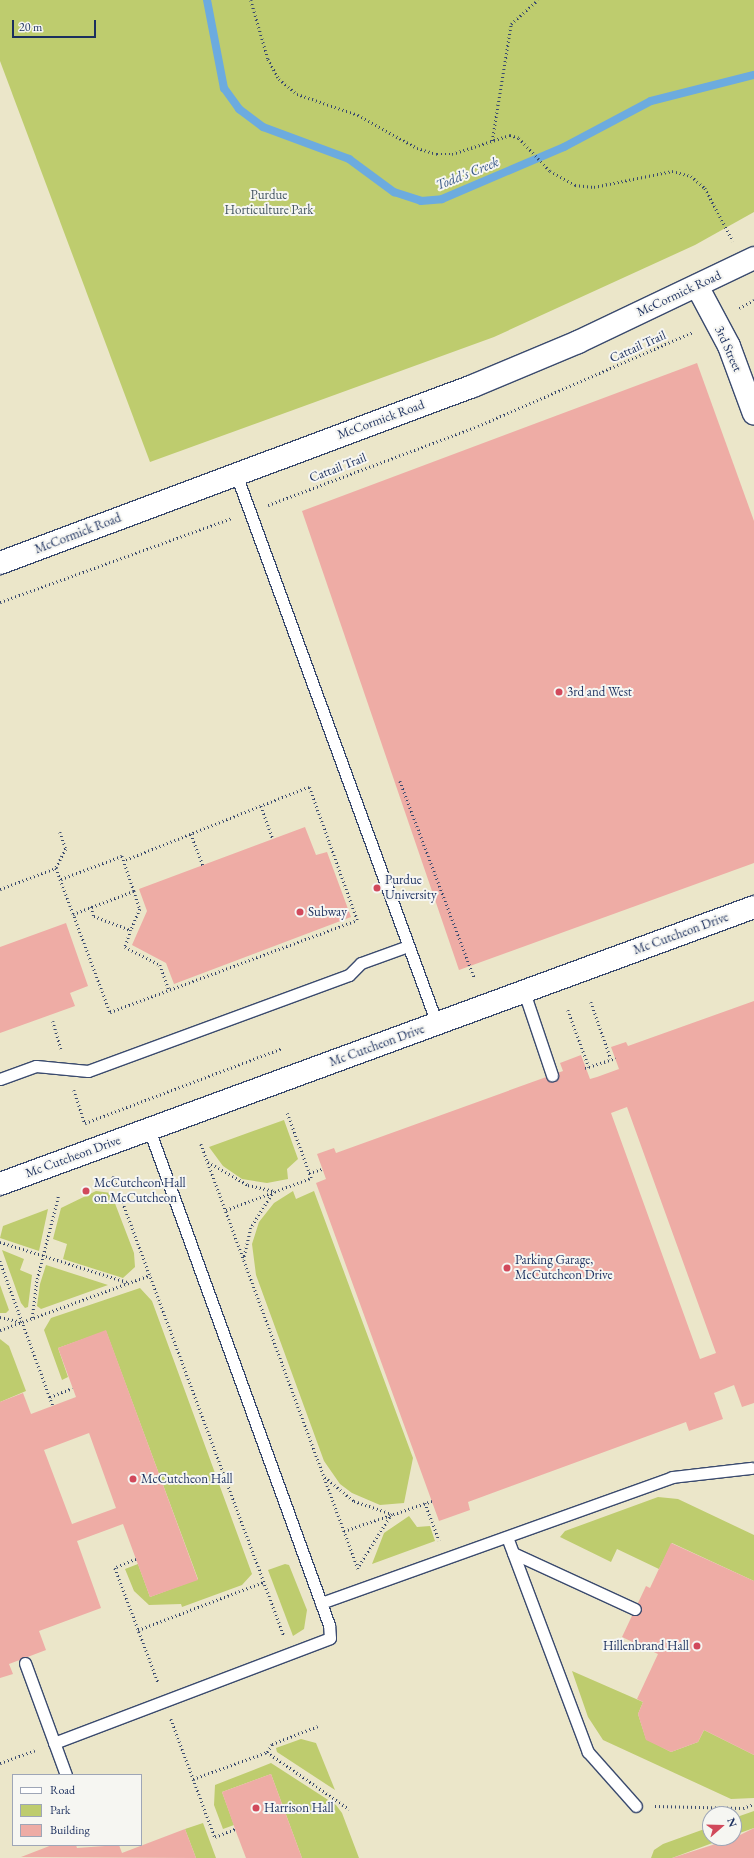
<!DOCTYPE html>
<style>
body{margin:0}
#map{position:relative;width:754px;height:1858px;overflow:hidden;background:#ebe6c9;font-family:"EB Garamond",serif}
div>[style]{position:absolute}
.green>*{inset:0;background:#becc6e}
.stream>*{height:8px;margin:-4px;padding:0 4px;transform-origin:4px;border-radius:4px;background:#6cabdf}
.building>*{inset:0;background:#eeaca5}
.path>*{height:2.5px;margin-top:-1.25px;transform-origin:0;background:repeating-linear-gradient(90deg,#3a4a6e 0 1px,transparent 0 4px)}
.roads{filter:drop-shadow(1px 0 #3a4a6e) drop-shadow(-1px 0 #3a4a6e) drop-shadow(0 1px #3a4a6e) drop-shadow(0 -1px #3a4a6e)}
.lane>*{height:11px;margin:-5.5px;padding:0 5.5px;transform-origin:5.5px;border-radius:5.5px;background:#fff}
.street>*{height:22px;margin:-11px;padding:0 11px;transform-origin:11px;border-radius:11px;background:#fff}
.secondary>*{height:22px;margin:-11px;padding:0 11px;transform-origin:11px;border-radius:11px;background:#fff}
.dots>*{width:11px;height:11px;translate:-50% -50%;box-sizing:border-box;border:2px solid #f6f6f2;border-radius:50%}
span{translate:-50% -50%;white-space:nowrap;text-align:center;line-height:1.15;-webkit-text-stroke:4px #f6f6f2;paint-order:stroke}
.park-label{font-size:13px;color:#445662}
.street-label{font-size:13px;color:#1b2f5e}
.poi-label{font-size:13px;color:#1b2f5e}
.left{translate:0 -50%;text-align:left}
.right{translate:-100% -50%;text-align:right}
.water-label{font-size:14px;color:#335485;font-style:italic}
.legend{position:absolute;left:12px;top:1774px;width:130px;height:72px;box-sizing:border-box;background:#f6f6f2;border:1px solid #9ea6b7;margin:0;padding:5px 7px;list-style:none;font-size:12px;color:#1b2f5e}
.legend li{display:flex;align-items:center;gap:8px;height:20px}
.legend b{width:20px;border:1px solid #9ea6b7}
.north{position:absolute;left:702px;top:1806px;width:40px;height:40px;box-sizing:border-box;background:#f6f6f2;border:1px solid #9ea6b7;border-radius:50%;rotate:70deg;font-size:11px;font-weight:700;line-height:16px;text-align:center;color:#1b2f5e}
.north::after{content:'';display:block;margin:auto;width:14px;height:18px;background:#d1495b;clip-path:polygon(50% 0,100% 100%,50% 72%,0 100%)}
.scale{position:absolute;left:12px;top:20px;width:84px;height:18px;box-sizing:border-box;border:2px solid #1b2f5e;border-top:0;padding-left:5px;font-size:12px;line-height:14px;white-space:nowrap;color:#1b2f5e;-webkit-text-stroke:3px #f6f6f2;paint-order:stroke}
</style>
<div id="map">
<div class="green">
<i style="clip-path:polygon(0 0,754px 0,754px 212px,695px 245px,494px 337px,150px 462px,0 61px)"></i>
<i style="clip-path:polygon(284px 1120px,298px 1159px,287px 1169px,288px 1179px,267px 1183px,242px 1179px,223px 1166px,209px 1147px)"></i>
<i style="clip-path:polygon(96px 1191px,111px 1193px,134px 1253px,135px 1267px,123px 1278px,63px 1259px,67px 1244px,53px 1239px,61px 1208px)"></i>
<i style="clip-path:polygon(293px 1191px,296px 1199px,314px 1191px,413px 1458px,404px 1503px,380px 1505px,352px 1493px,340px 1484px,324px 1461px,256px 1275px,252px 1244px,259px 1222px,274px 1203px)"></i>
<i style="clip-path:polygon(48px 1209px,39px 1251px,0 1238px,3px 1226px)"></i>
<i style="clip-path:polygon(2px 1250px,24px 1259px,20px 1270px,32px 1275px,28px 1307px,25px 1308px,21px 1303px)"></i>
<i style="clip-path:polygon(46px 1265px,108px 1285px,41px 1309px,37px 1306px,40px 1284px)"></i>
<i style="clip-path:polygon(0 1285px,9px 1310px,6px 1313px,0 1313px)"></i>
<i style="clip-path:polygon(140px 1288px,152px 1301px,252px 1574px,242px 1585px,182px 1607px,181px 1604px,149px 1605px,134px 1591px,125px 1569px,138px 1564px,150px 1597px,198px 1579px,106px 1331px,58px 1348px,68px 1377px,62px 1380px,44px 1330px,51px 1318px)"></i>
<i style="clip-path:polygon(0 1339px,9px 1346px,26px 1391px,0 1402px)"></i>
<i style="clip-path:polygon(658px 1497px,678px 1499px,754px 1535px,754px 1581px,672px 1543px,659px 1569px,617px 1549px,611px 1562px,560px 1537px,565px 1531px)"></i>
<i style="clip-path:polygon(409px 1516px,417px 1527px,430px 1526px,435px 1541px,372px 1564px,384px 1533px)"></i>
<i style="clip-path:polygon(285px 1564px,289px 1565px,307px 1610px,304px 1629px,293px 1636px,268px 1570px)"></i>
<i style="clip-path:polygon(572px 1671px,643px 1702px,638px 1714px,646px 1739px,671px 1752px,698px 1742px,704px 1730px,754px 1755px,754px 1798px,731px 1799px,603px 1740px,588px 1717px)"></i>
<i style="clip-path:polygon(301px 1739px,316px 1743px,335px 1790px,277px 1752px,276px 1748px)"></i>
<i style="clip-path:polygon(271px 1763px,336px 1805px,342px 1813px,359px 1858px,302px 1858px,271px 1774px,222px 1792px,234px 1825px,223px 1829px,214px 1805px,215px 1785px)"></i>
<i style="clip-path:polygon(754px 1811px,754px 1828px,734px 1835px,734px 1818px)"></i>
<i style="clip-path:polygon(203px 1823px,216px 1858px,196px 1858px,185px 1829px)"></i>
<i style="clip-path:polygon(710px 1827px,710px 1838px,726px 1838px,672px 1858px,651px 1858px,654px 1850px,663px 1844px)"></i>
</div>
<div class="stream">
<i style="left:207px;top:0;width:90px;rotate:79.1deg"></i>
<i style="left:224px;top:88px;width:26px;rotate:54deg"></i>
<i style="left:239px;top:109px;width:30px;rotate:37deg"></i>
<i style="left:263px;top:127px;width:92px;rotate:20.4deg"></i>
<i style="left:349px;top:159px;width:56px;rotate:36.3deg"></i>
<i style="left:394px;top:192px;width:28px;rotate:18deg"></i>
<i style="left:421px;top:201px;width:21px;rotate:-5deg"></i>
<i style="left:442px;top:199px;width:133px;rotate:-23.1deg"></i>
<i style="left:564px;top:147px;width:98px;rotate:-27.9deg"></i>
<i style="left:651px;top:101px;width:106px;rotate:-14.2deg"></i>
</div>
<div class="building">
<i style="clip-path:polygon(697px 363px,754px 521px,754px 863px,459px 970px,302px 511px)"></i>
<i style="clip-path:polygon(305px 827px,316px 855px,327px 852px,351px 917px,174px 984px,166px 963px,132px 945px,147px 911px,139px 889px)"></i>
<i style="clip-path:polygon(66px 923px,88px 986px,70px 993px,75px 1006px,0 1033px,0 947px)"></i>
<i style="clip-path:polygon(evenodd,754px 1001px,754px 1403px,742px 1407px,734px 1385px,714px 1393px,723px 1419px,689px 1431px,686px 1422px,468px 1502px,470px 1510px,439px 1521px,316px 1183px,326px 1179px,317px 1154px,334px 1148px,336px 1153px,563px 1071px,560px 1063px,581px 1055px,590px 1079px,597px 1077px,619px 1069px,611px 1047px,626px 1042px,628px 1046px,754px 1001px,627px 1107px,716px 1353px,700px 1359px,611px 1113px,627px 1107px)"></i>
<i style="clip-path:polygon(evenodd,106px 1330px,198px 1580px,150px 1597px,123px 1524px,77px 1541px,101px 1608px,39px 1631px,46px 1650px,9px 1664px,13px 1674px,0 1678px,0 1402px,23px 1393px,31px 1414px,76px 1397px,58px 1348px,106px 1330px,89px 1433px,116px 1508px,72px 1524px,44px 1450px,89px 1433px)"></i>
<i style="clip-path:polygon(671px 1543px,754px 1581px,754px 1755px,704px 1730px,698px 1742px,671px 1752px,646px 1740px,638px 1714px,643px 1702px,637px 1699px,658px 1654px,622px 1637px,646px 1586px,650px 1588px)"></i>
<i style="clip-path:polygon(271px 1774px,302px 1858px,246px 1858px,235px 1829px,222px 1792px)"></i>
<i style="clip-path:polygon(754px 1828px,754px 1858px,672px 1858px,734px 1838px)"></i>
<i style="clip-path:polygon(185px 1829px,196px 1858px,21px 1857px,52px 1845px,76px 1845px,77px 1848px,119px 1845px,122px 1853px)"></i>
</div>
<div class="path">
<i style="left:251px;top:0;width:61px;rotate:73.9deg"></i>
<i style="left:268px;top:59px;width:23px;rotate:61deg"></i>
<i style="left:279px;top:79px;width:23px;rotate:40deg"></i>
<i style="left:297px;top:94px;width:65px;rotate:19deg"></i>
<i style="left:358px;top:115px;width:68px;rotate:29.2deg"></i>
<i style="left:417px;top:148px;width:21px;rotate:17deg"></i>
<i style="left:437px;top:154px;width:15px"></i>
<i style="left:452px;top:154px;width:61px;rotate:-18.1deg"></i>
<i style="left:510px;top:135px;width:9px;rotate:18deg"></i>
<i style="left:519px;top:138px;width:45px;rotate:46.8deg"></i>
<i style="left:550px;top:171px;width:29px;rotate:29deg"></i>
<i style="left:575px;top:185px;width:19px;rotate:6deg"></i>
<i style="left:594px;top:187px;width:80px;rotate:-11.6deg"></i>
<i style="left:672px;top:171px;width:20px;rotate:15deg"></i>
<i style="left:691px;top:176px;width:18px;rotate:41deg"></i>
<i style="left:705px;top:188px;width:60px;rotate:62.2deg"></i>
<i style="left:492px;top:141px;width:119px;rotate:-80.8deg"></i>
<i style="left:511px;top:24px;width:36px;rotate:-42deg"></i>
<i style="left:739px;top:308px;width:17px;rotate:-28deg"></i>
<i style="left:268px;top:505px;width:224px;rotate:-20.6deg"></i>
<i style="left:478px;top:426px;width:235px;rotate:-23.6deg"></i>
<i style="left:0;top:602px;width:247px;rotate:-19.9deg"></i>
<i style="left:400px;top:781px;width:210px;rotate:69.3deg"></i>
<i style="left:261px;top:806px;width:35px;rotate:70deg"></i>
<i style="left:60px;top:832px;width:18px;rotate:71deg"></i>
<i style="left:66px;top:849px;width:21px;rotate:118deg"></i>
<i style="left:56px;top:868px;width:154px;rotate:69.4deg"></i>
<i style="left:110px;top:1012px;width:264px;rotate:-20.4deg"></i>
<i style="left:357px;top:920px;width:141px;rotate:-109.8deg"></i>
<i style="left:309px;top:787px;width:199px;rotate:158.2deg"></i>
<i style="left:191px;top:834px;width:34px;rotate:69deg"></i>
<i style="left:61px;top:879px;width:65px;rotate:-20.7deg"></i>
<i style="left:122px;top:856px;width:37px;rotate:71deg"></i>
<i style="left:0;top:889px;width:60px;rotate:-20.6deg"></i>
<i style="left:91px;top:907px;width:9px;rotate:72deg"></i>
<i style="left:94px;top:916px;width:40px;rotate:21deg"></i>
<i style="left:131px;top:930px;width:18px;rotate:109deg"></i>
<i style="left:125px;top:947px;width:39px;rotate:27deg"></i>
<i style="left:160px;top:965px;width:27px;rotate:70deg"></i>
<i style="left:73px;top:914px;width:65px;rotate:-20.7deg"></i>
<i style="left:134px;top:891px;width:19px;rotate:72deg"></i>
<i style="left:140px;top:909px;width:23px;rotate:113deg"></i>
<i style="left:591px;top:1002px;width:60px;rotate:70.7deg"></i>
<i style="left:568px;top:1010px;width:61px;rotate:69.8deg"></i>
<i style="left:53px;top:1021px;width:29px;rotate:74deg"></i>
<i style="left:585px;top:1068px;width:32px;rotate:-18deg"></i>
<i style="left:74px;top:1090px;width:35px;rotate:72deg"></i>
<i style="left:85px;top:1123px;width:211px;rotate:-20.8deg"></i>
<i style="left:201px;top:1144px;width:453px;rotate:69.7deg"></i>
<i style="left:208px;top:1162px;width:46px;rotate:29.9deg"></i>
<i style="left:248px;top:1185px;width:27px;rotate:13deg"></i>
<i style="left:274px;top:1191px;width:44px;rotate:121.9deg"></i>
<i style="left:251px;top:1228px;width:32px;rotate:103deg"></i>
<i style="left:309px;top:1173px;width:14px;rotate:-17deg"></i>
<i style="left:113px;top:1176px;width:490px;rotate:69.6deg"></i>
<i style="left:226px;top:1210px;width:91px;rotate:-20.6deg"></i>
<i style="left:311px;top:1178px;width:69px;rotate:-110.3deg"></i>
<i style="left:0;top:1242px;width:133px;rotate:17.5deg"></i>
<i style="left:0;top:1261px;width:154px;rotate:69.9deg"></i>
<i style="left:0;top:1317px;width:23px;rotate:13deg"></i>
<i style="left:32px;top:1318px;width:39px;rotate:-83deg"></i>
<i style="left:37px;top:1279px;width:85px;rotate:-75.6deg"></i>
<i style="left:0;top:1330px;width:160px;rotate:-20.1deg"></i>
<i style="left:50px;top:1397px;width:24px;rotate:-22deg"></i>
<i style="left:325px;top:1477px;width:38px;rotate:40deg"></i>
<i style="left:354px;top:1501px;width:40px;rotate:18.9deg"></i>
<i style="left:392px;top:1514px;width:64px;rotate:122.2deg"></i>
<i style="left:425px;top:1503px;width:40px;rotate:69deg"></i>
<i style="left:344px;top:1531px;width:93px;rotate:-18.8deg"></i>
<i style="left:136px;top:1559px;width:23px;rotate:157deg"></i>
<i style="left:115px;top:1568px;width:122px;rotate:69.3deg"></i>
<i style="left:138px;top:1630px;width:135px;rotate:-20.9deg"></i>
<i style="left:171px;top:1719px;width:126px;rotate:69.6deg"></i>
<i style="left:215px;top:1837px;width:22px;rotate:-22deg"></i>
<i style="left:267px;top:1752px;width:100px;rotate:34.8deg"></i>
<i style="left:0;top:1763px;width:37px;rotate:-20deg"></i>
<i style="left:193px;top:1779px;width:79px;rotate:-20deg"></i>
<i style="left:267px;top:1752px;width:9px;rotate:-58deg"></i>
<i style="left:272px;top:1744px;width:49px;rotate:-21.4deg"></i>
<i style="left:655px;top:1806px;width:88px;rotate:1.3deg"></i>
<i style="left:743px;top:1808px;width:12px;rotate:-20deg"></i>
</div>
<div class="roads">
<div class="lane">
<i style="left:236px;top:474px;width:586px;rotate:69.92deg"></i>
<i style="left:524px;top:992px;width:88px;rotate:71.4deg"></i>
<i style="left:0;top:1079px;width:38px;rotate:-20deg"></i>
<i style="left:36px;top:1066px;width:52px;rotate:5.5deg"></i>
<i style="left:88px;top:1071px;width:278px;rotate:-20.2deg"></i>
<i style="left:349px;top:975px;width:17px;rotate:-45deg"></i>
<i style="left:361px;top:963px;width:50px;rotate:-19.9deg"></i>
<i style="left:507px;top:1537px;width:230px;rotate:69.4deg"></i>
<i style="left:588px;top:1752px;width:72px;rotate:48.4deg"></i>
<i style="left:513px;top:1553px;width:134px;rotate:24.7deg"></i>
<i style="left:321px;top:1603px;width:373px;rotate:-19.7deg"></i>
<i style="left:672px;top:1477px;width:80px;rotate:-6.5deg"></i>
<i style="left:25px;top:1663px;width:119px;rotate:69.9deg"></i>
<i style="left:54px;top:1743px;width:295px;rotate:-20.8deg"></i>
<i style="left:330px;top:1638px;width:13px;rotate:-94deg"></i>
<i style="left:329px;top:1625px;width:528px;rotate:-109.95deg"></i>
</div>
<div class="street">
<i style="left:697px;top:286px;width:68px;rotate:61.9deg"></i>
<i style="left:729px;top:346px;width:72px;rotate:69.8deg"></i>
<i style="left:0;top:1184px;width:803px;rotate:-20.17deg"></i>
</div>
<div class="secondary">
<i style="left:0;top:563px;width:505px;rotate:-20.52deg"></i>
<i style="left:473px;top:386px;width:114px;rotate:-22.7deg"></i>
<i style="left:578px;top:342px;width:195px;rotate:-25.5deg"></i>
</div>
</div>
<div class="dots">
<i style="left:559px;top:692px;background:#d1495b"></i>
<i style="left:377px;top:888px;background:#d1495b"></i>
<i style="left:300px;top:912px;background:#d1495b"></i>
<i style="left:86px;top:1191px;background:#d1495b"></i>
<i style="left:507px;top:1268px;background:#d1495b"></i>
<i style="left:133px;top:1479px;background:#d1495b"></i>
<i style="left:697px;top:1646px;background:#d1495b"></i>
<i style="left:256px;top:1808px;background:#d1495b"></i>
</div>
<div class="park-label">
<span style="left:269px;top:203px">Purdue<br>Horticulture Park</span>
</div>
<div class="street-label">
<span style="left:679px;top:294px;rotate:-25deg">McCormick Road</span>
<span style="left:638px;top:347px;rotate:-24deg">Cattail Trail</span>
<span style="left:728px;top:349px;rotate:66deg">3rd Street</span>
<span style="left:381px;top:420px;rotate:-20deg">McCormick Road</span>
<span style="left:338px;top:468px;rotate:-21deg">Cattail Trail</span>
<span style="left:78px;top:534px;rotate:-21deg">McCormick Road</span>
<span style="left:681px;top:934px;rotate:-20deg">Mc Cutcheon Drive</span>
<span style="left:377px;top:1046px;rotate:-20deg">Mc Cutcheon Drive</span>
<span style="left:73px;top:1157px;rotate:-20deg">Mc Cutcheon Drive</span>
</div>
<div class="poi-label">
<span class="left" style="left:567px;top:692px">3rd and West</span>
<span class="left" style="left:385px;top:888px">Purdue<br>University</span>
<span class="left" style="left:308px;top:912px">Subway</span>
<span class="left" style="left:94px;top:1191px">McCutcheon Hall<br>on McCutcheon</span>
<span class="left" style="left:515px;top:1268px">Parking Garage,<br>McCutcheon Drive</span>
<span class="left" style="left:141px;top:1479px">McCutcheon Hall</span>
<span class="right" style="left:689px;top:1646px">Hillenbrand Hall</span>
<span class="left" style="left:264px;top:1808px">Harrison Hall</span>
</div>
<div class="water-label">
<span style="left:467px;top:173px;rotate:-22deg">Todd's Creek</span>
</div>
<ul class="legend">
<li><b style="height:5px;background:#fff"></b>Road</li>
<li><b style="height:11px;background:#becc6e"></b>Park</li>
<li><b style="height:11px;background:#eeaca5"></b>Building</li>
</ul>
<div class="north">N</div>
<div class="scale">20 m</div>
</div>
